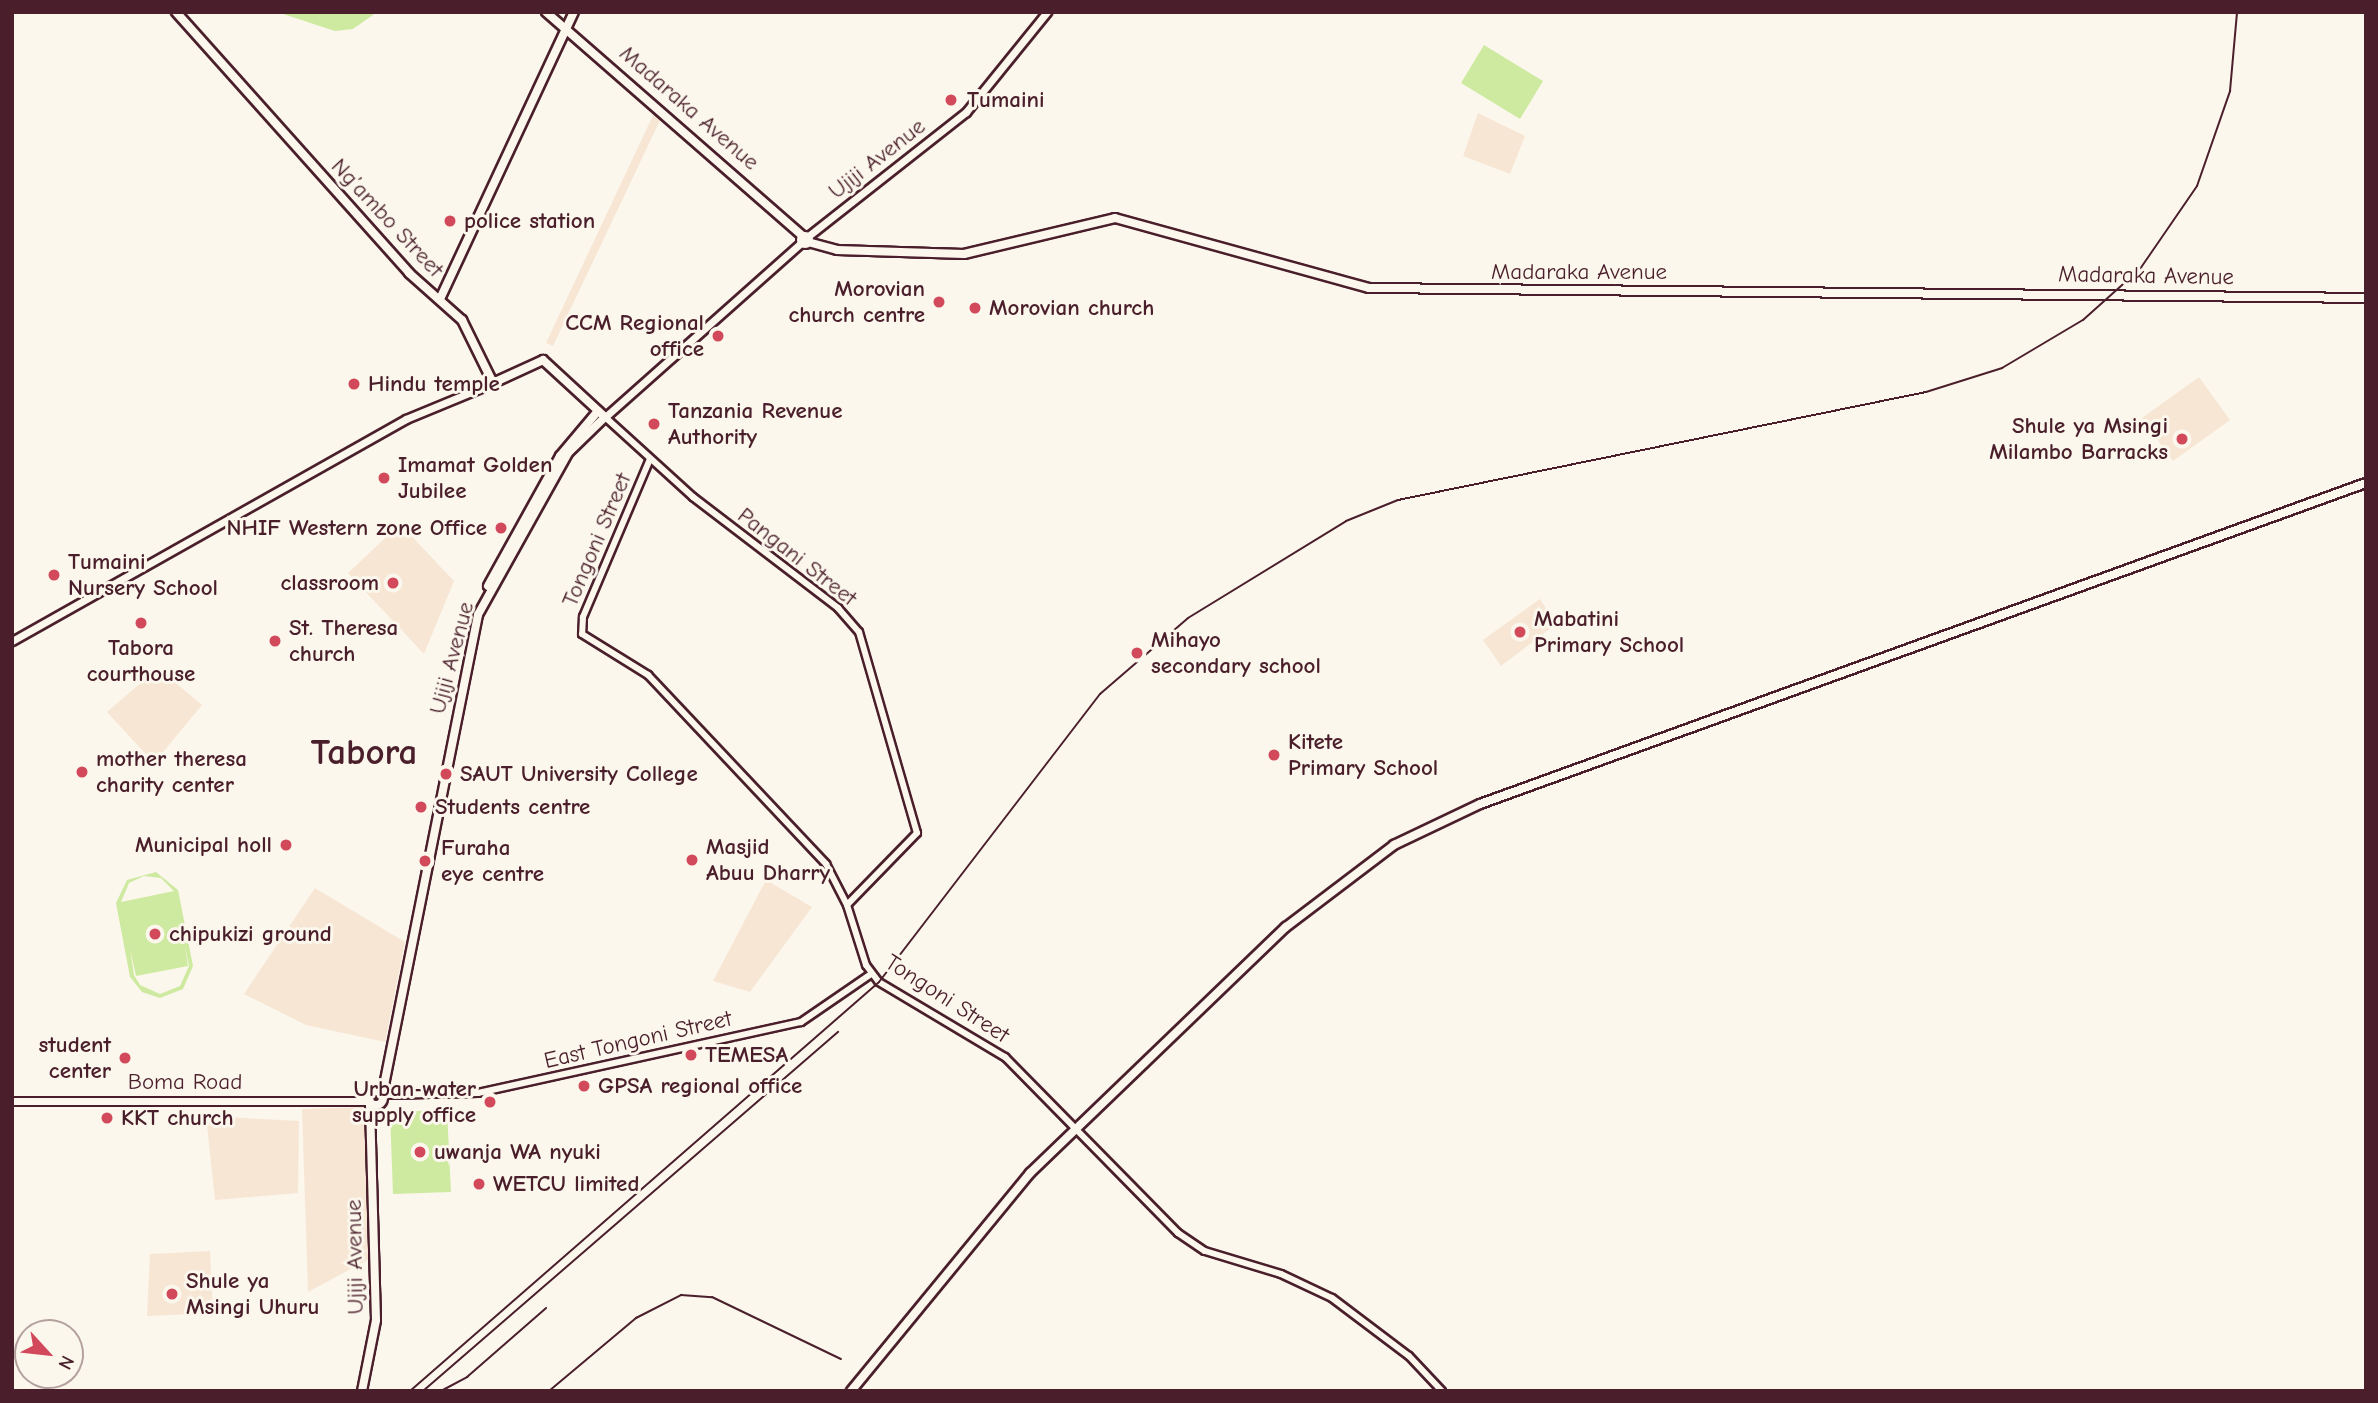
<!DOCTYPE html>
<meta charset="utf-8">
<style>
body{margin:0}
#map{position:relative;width:2378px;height:1403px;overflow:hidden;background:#fbf7ec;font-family:"Comic Neue",sans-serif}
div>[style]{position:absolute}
.built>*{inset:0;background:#f8e6d5}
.green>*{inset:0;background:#ceeaa0}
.roads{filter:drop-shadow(2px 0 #4a1f2b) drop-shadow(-2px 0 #4a1f2b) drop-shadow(0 2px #4a1f2b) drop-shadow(0 -2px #4a1f2b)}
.tertiary>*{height:6px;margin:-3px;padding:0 3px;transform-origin:3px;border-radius:3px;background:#fbf7ec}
.secondary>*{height:7px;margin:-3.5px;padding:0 3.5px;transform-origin:3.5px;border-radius:3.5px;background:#fbf7ec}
.primary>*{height:8px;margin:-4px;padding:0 4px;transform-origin:4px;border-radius:4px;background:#fbf7ec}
.primary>.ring{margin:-4px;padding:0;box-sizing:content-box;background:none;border:8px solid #fbf7ec;border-radius:50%}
.trunk>*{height:8px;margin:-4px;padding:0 4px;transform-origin:4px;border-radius:4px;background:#fbf7ec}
.trunk>.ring{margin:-4px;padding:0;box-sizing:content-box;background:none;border:8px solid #fbf7ec;border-radius:50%}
.rail>*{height:2px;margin:-1px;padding:0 1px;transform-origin:1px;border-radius:1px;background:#4a1f2b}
.dots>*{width:19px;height:19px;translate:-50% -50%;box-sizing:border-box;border:4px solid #fbf7ec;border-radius:50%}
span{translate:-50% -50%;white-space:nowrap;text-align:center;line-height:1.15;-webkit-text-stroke:6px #fbf7ec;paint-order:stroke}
.poi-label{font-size:23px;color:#4a1f2b;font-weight:700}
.left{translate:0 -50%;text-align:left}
.right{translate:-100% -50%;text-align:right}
.street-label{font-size:23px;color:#4a1f2b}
.town-label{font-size:37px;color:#4a1f2b;font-weight:700}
.frame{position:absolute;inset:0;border:14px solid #4a1f2b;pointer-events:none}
.north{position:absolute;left:14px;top:1319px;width:70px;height:70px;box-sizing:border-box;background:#fbf7ec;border:2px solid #b4a19f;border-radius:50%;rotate:117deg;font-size:19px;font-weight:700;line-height:28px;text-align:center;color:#4a1f2b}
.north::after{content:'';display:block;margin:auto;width:24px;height:32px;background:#d1495b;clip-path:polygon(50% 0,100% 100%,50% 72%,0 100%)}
</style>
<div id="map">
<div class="built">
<i style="clip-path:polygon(655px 111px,663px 114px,553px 346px,546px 343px)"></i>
<i style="clip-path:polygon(1478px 113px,1525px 136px,1510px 174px,1463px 156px)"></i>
<i style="clip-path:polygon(2199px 377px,2230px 420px,2173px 461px,2142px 418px)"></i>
<i style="clip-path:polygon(400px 524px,454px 581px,424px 654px,348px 573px)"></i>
<i style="clip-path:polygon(1540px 599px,1556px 624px,1501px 666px,1483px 640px)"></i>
<i style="clip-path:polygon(158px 668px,202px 705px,154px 763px,107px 712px)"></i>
<i style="clip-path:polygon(766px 880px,812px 907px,750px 992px,713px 981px)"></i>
<i style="clip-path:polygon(315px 888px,405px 942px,385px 1042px,306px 1025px,244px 994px)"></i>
<i style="clip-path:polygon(367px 1107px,371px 1258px,308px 1292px,302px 1109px)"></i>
<i style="clip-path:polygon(206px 1116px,299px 1121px,298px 1193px,215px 1200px)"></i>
<i style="clip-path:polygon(210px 1251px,213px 1313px,147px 1316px,150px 1254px)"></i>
</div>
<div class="green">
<i style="clip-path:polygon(277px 12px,377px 12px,353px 29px,335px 31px)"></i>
<i style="clip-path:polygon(1484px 45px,1543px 81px,1520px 119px,1461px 83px)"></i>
<i style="clip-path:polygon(evenodd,156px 872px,178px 890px,193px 966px,183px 989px,160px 998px,142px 992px,130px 977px,116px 903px,127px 880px,156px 872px,144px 876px,161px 878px,174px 891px,121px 902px,129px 883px,144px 876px,156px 872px,185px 947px,189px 966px,180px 986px,160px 994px,140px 985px,134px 975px,130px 949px,136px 976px,188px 966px,185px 947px)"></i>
<i style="clip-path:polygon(447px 1110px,451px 1192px,393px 1194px,390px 1112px)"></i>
</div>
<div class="roads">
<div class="tertiary">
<i style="left:605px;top:417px;width:119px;rotate:42.3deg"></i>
<i style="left:693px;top:497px;width:183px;rotate:37.4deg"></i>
<i style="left:838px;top:608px;width:32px;rotate:49deg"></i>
<i style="left:859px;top:632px;width:209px;rotate:73.9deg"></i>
<i style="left:917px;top:833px;width:100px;rotate:134.2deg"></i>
<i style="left:650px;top:459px;width:172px;rotate:113deg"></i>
<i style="left:583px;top:617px;width:17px;rotate:93deg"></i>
<i style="left:582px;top:634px;width:78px;rotate:31.8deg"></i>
<i style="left:648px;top:675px;width:260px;rotate:46.7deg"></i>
<i style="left:826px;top:864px;width:46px;rotate:62.9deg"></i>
<i style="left:847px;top:905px;width:63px;rotate:72.4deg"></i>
<i style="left:866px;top:965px;width:21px;rotate:53deg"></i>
<i style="left:879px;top:982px;width:147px;rotate:30.8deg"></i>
<i style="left:1005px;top:1057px;width:247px;rotate:45.5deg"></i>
<i style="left:1178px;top:1233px;width:32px;rotate:34deg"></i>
<i style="left:1205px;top:1251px;width:79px;rotate:16.8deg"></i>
<i style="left:1281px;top:1274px;width:56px;rotate:25.2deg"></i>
<i style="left:1332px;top:1298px;width:96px;rotate:37deg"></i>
<i style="left:1409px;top:1356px;width:48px;rotate:46.7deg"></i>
<i style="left:382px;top:1095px;width:96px;rotate:-1.2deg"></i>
<i style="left:478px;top:1093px;width:331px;rotate:-12.4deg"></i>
<i style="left:801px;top:1022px;width:85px;rotate:-34.4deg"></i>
</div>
<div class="secondary">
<i style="left:807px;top:237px;width:202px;rotate:-38.2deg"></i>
<i style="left:966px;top:112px;width:129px;rotate:-51deg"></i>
<i style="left:605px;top:417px;width:262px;rotate:-41.6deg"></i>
<i style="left:12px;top:641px;width:452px;rotate:-29.4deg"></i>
<i style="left:406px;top:419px;width:94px;rotate:-22.5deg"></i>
<i style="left:12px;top:1101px;width:357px"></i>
</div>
<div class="primary">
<i style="left:546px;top:12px;width:341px;rotate:41.1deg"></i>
<i class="ring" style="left:801px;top:236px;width:0;height:0"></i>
<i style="left:808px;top:242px;width:30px;rotate:15deg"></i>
<i style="left:837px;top:250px;width:127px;rotate:1.8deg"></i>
<i style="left:964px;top:254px;width:155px;rotate:-13.4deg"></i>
<i style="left:1115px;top:218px;width:263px;rotate:15.4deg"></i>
<i style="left:1369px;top:288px;width:997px;rotate:0.57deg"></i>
<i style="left:440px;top:299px;width:317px;rotate:-65deg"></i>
</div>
<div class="trunk">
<i style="left:176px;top:12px;width:350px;rotate:48.2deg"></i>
<i style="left:409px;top:273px;width:71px;rotate:41.6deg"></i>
<i style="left:462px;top:320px;width:70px;rotate:63.8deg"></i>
<i style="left:493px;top:383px;width:55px;rotate:-24.7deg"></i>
<i style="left:543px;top:360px;width:84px;rotate:42.6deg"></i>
<i style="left:605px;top:417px;width:52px;rotate:135.8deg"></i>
<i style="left:568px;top:453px;width:185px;rotate:119.1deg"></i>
<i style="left:478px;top:615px;width:489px;rotate:101.3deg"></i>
<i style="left:488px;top:586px;width:149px;rotate:-61deg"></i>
<i style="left:560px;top:456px;width:59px;rotate:-49.8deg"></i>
<i class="ring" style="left:369px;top:1091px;width:6px;height:6px"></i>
<i style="left:362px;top:1391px;width:72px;rotate:-78.8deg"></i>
<i style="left:376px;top:1320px;width:218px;rotate:-91.6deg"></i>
<i style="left:851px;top:1391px;width:282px;rotate:-50.6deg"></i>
<i style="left:1030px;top:1173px;width:355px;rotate:-43.9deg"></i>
<i style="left:1286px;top:927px;width:136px;rotate:-37.2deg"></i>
<i style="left:1394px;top:845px;width:95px;rotate:-25.5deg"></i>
<i style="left:1480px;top:804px;width:942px;rotate:-19.92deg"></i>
</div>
</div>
<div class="rail">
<i style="left:410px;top:1391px;width:622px;rotate:-41.09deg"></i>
<i style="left:879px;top:982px;width:363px;rotate:-52.5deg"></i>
<i style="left:1100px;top:694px;width:116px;rotate:-40.8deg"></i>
<i style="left:1188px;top:618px;width:185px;rotate:-31.5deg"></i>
<i style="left:1346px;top:521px;width:56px;rotate:-22deg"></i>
<i style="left:1398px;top:500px;width:539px;rotate:-11.56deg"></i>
<i style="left:1926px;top:392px;width:80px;rotate:-17.5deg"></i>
<i style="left:2002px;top:368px;width:94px;rotate:-30.7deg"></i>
<i style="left:2083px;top:320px;width:76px;rotate:-41.8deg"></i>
<i style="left:2140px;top:269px;width:101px;rotate:-55.5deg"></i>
<i style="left:2197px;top:186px;width:101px;rotate:-70.8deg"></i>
<i style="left:2230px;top:91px;width:79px;rotate:-84.9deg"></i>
<i style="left:423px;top:1391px;width:549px;rotate:-40.86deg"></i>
<i style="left:441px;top:1391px;width:30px;rotate:-28deg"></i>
<i style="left:467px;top:1377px;width:105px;rotate:-41.1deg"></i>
<i style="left:549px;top:1391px;width:114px;rotate:-40deg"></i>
<i style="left:636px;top:1318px;width:51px;rotate:-27.1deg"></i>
<i style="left:681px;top:1295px;width:31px;rotate:4deg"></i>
<i style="left:712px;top:1297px;width:143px;rotate:25.7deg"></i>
</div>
<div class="dots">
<i style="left:951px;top:100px;background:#d1495b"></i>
<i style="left:450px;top:221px;background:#d1495b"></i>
<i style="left:939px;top:302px;background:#d1495b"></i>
<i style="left:975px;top:308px;background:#d1495b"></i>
<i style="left:718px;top:336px;background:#d1495b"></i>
<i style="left:354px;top:384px;background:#d1495b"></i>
<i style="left:654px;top:424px;background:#d1495b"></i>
<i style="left:2182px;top:439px;background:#d1495b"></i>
<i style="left:384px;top:478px;background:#d1495b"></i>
<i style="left:501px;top:528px;background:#d1495b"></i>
<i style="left:54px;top:575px;background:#d1495b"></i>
<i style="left:393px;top:583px;background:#d1495b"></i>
<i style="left:141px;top:623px;background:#d1495b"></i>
<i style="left:1520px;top:632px;background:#d1495b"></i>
<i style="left:275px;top:641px;background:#d1495b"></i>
<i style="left:1137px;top:653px;background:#d1495b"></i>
<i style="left:1274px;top:755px;background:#d1495b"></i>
<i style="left:82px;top:772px;background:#d1495b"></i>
<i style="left:446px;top:774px;background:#d1495b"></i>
<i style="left:421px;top:807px;background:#d1495b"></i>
<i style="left:286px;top:845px;background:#d1495b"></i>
<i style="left:692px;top:860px;background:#d1495b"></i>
<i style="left:425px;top:861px;background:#d1495b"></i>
<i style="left:155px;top:934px;background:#d1495b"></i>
<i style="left:691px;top:1055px;background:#d1495b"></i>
<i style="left:125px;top:1058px;background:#d1495b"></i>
<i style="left:584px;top:1086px;background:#d1495b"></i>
<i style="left:490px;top:1102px;background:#d1495b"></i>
<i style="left:107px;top:1118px;background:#d1495b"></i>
<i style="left:420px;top:1152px;background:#d1495b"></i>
<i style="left:479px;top:1184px;background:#d1495b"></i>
<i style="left:172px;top:1294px;background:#d1495b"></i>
</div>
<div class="poi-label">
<span class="left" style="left:967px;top:100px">Tumaini</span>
<span class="left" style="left:464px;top:221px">police station</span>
<span class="right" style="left:925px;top:302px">Morovian<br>church centre</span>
<span class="left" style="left:989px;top:308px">Morovian church</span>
<span class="right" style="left:704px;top:336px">CCM Regional<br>office</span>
<span class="left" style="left:368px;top:384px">Hindu temple</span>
<span class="left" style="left:668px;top:424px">Tanzania Revenue<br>Authority</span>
<span class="right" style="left:2168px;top:439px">Shule ya Msingi<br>Milambo Barracks</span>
<span class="left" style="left:398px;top:478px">Imamat Golden<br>Jubilee</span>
<span class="right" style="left:487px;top:528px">NHIF Western zone Office</span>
<span class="left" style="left:68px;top:575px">Tumaini<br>Nursery School</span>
<span class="right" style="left:379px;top:583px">classroom</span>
<span class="left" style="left:1534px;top:632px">Mabatini<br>Primary School</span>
<span class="left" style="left:289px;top:641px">St. Theresa<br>church</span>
<span class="left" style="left:1151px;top:653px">Mihayo<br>secondary school</span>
<span style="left:141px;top:661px">Tabora<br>courthouse</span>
<span class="left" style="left:1288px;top:755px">Kitete<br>Primary School</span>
<span class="left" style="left:96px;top:772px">mother theresa<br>charity center</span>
<span class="left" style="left:460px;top:774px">SAUT University College</span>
<span class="left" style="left:435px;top:807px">Students centre</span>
<span class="right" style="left:272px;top:845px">Municipal holl</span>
<span class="left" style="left:706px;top:860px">Masjid<br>Abuu Dharry</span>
<span class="left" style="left:441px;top:861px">Furaha<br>eye centre</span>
<span class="left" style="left:169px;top:934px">chipukizi ground</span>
<span class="right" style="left:111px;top:1058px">student<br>center</span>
<span class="left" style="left:705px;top:1055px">TEMESA</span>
<span class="left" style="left:598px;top:1086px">GPSA regional office</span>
<span class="right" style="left:476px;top:1102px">Urban water<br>supply office</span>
<span class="left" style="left:121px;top:1118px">KKT church</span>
<span class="left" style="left:434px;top:1152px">uwanja WA nyuki</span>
<span class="left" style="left:493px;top:1184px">WETCU limited</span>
<span class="left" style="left:186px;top:1294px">Shule ya<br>Msingi Uhuru</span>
</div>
<div class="street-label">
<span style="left:689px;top:108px;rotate:41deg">Madaraka Avenue</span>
<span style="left:877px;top:159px;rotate:-38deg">Ujiji Avenue</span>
<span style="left:387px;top:218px;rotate:47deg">Ng’ambo Street</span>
<span style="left:1579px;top:272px">Madaraka Avenue</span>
<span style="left:2146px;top:276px;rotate:1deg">Madaraka Avenue</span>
<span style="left:597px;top:540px;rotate:-67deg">Tongoni Street</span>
<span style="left:797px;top:557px;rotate:38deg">Pangani Street</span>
<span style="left:452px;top:658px;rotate:-75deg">Ujiji Avenue</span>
<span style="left:947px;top:999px;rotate:33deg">Tongoni Street</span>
<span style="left:638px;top:1040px;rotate:-13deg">East Tongoni Street</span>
<span style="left:185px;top:1082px">Boma Road</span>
<span style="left:355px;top:1257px;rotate:-91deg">Ujiji Avenue</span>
</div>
<div class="town-label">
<span style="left:364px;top:752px">Tabora</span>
</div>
<div class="frame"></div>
<div class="north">N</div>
</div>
